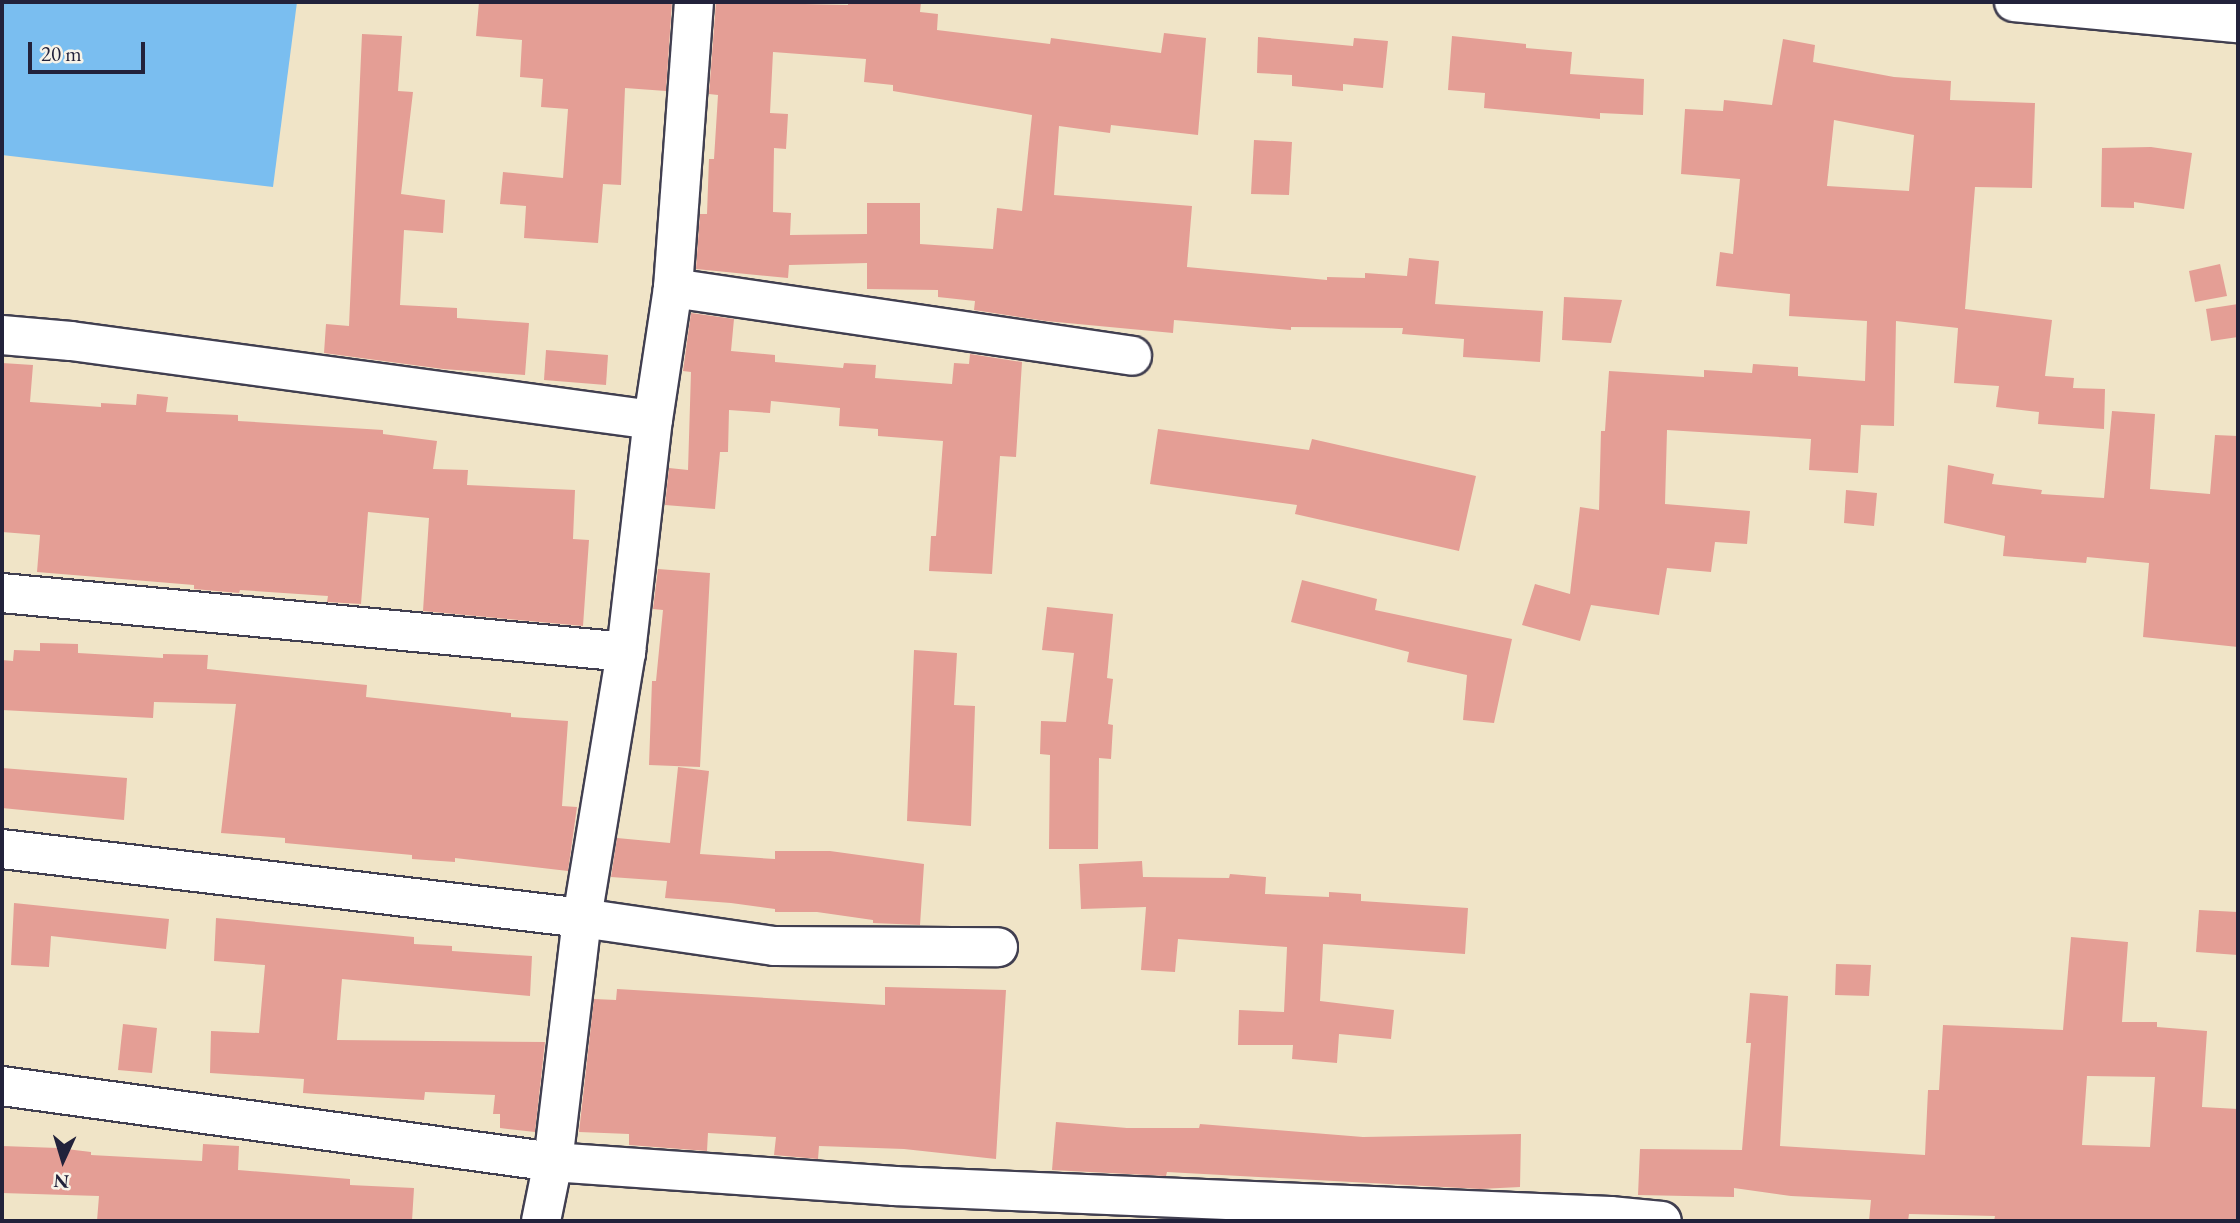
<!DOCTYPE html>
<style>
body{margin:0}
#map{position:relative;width:2240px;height:1223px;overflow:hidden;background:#f0e4c7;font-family:"EB Garamond",serif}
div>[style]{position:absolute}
.water>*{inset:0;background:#7abef0}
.building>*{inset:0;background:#e49e95}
.roads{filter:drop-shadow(2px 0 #413f50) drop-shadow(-2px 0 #413f50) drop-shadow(0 2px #413f50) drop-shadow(0 -2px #413f50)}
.minor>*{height:38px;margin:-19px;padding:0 19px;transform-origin:19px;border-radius:19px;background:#fff}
span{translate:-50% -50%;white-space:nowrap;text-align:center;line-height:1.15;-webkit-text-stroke:6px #f7f3e8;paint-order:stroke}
.frame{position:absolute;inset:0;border:4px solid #22223b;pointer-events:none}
.north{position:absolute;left:28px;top:1125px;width:70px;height:70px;-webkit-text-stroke:5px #f7f3e8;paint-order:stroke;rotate:184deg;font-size:19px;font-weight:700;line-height:28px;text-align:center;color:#22223b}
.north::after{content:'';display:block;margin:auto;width:24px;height:32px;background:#22223b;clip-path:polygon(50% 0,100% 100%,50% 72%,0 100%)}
.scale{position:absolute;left:28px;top:42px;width:117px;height:32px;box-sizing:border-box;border:4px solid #22223b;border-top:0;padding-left:9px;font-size:21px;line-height:24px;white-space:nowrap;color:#22223b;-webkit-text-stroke:5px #f7f3e8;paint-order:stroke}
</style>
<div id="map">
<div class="water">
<i style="clip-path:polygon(2px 2px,297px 2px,273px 187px,2px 155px)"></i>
</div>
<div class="building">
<i style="clip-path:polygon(479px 2px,672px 2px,666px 91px,625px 88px,621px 185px,603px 184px,598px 243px,524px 238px,526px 206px,500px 204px,503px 172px,563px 178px,568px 109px,541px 107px,543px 79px,520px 77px,522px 40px,476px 36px)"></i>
<i style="clip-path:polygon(evenodd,716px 2px,848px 5px,848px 2px,921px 2px,920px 12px,938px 14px,937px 30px,1050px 44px,1051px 38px,1161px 53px,1164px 33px,1206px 38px,1198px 135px,1111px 125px,1110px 133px,1059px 126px,1054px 195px,1192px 206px,1187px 267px,1327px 280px,1327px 277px,1365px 278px,1365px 273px,1407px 276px,1409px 258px,1439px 261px,1435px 304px,1543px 311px,1540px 362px,1463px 357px,1464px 339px,1402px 334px,1403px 328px,1291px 327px,1291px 330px,1174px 320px,1173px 333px,1046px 321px,974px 310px,975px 301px,938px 297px,938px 290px,867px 289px,867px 263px,789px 265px,788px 278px,696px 269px,700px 214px,707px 214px,709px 159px,714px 159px,718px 95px,709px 94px,716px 2px,773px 52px,866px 59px,864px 82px,893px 85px,893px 91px,1032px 115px,1022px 211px,997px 208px,993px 249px,920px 244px,920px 203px,867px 203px,867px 234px,790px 235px,791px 213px,773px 212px,774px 148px,786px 149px,788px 114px,770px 113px,773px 52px)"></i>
<i style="clip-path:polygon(362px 34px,402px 36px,398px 91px,413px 92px,401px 194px,445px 200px,443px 233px,404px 230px,400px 305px,457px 308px,457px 318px,529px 323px,525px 375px,443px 369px,324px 353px,326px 324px,349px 326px)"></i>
<i style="clip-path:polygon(1452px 36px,1526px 44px,1526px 48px,1572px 52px,1570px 74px,1644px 79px,1643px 115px,1600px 113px,1600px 119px,1484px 108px,1485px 93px,1448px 90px)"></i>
<i style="clip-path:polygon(1258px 37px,1353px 46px,1354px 38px,1388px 41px,1383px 88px,1343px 84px,1343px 91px,1292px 86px,1292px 75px,1257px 73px)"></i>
<i style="clip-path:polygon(evenodd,1783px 39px,1815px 45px,1813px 62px,1894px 77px,1951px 81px,1950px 100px,2035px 103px,2032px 188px,1975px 187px,1965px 309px,2052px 320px,2045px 376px,2074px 378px,2073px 388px,2105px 389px,2104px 429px,2038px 424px,2039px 412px,1996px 407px,1999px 386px,1954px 383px,1958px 328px,1896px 321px,1894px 426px,1861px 425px,1858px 473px,1809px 470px,1811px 439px,1667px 430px,1665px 504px,1750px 511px,1747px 544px,1715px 542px,1711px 572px,1667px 568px,1659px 615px,1591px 605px,1580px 641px,1522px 625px,1535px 584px,1570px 594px,1580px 507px,1599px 510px,1601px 431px,1605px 431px,1609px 371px,1704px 377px,1704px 370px,1752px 373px,1753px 364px,1798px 367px,1798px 376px,1865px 381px,1867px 321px,1789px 316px,1790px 294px,1716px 286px,1720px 252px,1733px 254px,1740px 179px,1681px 174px,1685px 109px,1723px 111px,1724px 100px,1772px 105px,1783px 39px,1834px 120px,1914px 135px,1909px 191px,1827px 186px,1834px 120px)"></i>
<i style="clip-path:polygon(1254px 140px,1292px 142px,1289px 195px,1251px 194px)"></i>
<i style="clip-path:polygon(2151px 147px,2192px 153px,2184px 209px,2134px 202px,2134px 208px,2101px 207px,2102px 148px)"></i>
<i style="clip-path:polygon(2220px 264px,2227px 296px,2195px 302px,2189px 271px)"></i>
<i style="clip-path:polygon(1564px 297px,1622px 300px,1611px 343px,1562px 340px)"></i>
<i style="clip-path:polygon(2238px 304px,2238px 337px,2211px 341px,2206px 309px)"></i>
<i style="clip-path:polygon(691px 313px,734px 319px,731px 351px,775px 355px,775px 362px,843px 368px,844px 363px,876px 365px,875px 378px,952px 384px,954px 363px,969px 364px,970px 354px,1022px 362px,1016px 457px,1000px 456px,992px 574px,929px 571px,931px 536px,936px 536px,943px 441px,878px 436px,878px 429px,839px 426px,840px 408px,771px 401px,770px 413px,729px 410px,728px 452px,720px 452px,715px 509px,665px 505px,669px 468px,688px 470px,691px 372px,683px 371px)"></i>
<i style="clip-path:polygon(546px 350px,608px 355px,606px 385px,544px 380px)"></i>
<i style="clip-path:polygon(2px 363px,33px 365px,30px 402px,101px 407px,101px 403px,136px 405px,137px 394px,168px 397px,166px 412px,238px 415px,238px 421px,383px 430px,383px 434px,437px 441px,433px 469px,468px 470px,467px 485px,575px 490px,573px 539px,589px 540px,583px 626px,423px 611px,429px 518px,368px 512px,361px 604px,327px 602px,328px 596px,240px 590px,239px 593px,194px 589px,194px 585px,37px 572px,40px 535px,2px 532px)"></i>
<i style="clip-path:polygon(2112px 411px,2155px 414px,2150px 489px,2210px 494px,2215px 435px,2238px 436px,2238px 647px,2143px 637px,2149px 563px,2087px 557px,2086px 563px,2003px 556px,2005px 536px,1944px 523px,1948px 465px,1994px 474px,1992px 484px,2042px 490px,2041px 494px,2104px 498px)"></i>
<i style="clip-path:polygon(1158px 429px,1309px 450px,1312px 439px,1476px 476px,1459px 551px,1295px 514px,1297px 505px,1150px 484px)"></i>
<i style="clip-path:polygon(1846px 490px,1877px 493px,1874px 526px,1844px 523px)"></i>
<i style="clip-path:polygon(658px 569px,710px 573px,700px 767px,649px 765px,652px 681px,656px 681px,663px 610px,653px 609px)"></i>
<i style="clip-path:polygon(1302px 580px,1377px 599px,1375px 610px,1512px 639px,1494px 723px,1463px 720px,1467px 675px,1407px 662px,1409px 652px,1291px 622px)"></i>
<i style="clip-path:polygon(1047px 607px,1113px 614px,1107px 678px,1113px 679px,1108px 724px,1113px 725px,1111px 759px,1099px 758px,1098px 849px,1049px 849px,1050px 755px,1040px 754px,1041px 721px,1066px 722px,1074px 653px,1042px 650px)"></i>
<i style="clip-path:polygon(40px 643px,78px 644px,78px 653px,163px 658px,163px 654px,208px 655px,207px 669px,367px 685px,366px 697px,511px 713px,511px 717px,568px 721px,562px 806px,577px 807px,568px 871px,455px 858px,455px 862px,412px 859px,412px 855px,285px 843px,285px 838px,221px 833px,236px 704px,154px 702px,153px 718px,2px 710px,2px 660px,13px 661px,14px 650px,40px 651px)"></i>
<i style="clip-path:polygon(914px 650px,957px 653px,954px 705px,975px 706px,971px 826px,907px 821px)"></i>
<i style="clip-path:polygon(678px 767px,709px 771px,700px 854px,775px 859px,775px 851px,830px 851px,924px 864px,920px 925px,873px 923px,873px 920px,817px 912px,775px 912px,775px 909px,731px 903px,665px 898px,667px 881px,611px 877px,617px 838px,670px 843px)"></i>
<i style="clip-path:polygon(2px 768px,127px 778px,124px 820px,2px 808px)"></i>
<i style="clip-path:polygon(1142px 861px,1143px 877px,1229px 878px,1230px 874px,1266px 877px,1265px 894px,1329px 897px,1329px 892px,1361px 894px,1361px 901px,1468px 908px,1465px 954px,1323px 944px,1320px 1001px,1394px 1010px,1391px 1039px,1339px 1034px,1337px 1063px,1292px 1059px,1293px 1045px,1238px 1045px,1239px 1010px,1284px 1012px,1287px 947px,1178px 939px,1175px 972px,1141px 970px,1146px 907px,1081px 909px,1079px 864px)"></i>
<i style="clip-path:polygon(14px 903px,169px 919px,166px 949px,51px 936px,49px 967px,11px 965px)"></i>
<i style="clip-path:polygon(2199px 910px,2238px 912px,2238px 955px,2196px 952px)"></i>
<i style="clip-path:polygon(216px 918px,414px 937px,414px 944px,452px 946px,452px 951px,532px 956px,530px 996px,342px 979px,337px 1040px,545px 1042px,535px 1132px,500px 1128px,500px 1114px,493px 1114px,495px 1095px,425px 1092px,424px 1100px,316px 1094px,303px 1093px,304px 1079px,210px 1073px,211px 1031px,259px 1033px,265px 965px,214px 961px)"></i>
<i style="clip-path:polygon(evenodd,2071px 937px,2128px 942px,2122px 1022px,2157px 1022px,2157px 1027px,2207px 1031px,2202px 1107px,2238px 1109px,2238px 1221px,1994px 1221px,1995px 1216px,1909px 1214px,1908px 1221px,1869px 1221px,1871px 1200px,1791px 1196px,1734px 1188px,1734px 1197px,1638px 1195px,1640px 1149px,1742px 1150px,1751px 1043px,1746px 1043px,1750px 993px,1788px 996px,1780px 1146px,1925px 1155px,1928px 1090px,1939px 1090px,1943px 1025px,2063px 1030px,2071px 937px,2087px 1076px,2155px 1077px,2150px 1147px,2082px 1145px,2087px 1076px)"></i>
<i style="clip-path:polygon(1836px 964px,1871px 965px,1869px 996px,1835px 995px)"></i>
<i style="clip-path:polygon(885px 987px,1006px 990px,996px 1159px,904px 1149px,819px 1146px,818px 1159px,774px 1155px,776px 1137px,708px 1133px,707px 1151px,629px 1145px,629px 1134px,579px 1132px,594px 999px,616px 1000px,617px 989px,885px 1005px)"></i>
<i style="clip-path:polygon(123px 1024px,157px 1028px,152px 1073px,118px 1070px)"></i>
<i style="clip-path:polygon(1056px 1122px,1127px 1128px,1199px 1128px,1200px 1124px,1363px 1137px,1521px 1134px,1520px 1187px,1480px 1189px,1167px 1172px,1166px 1176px,1052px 1170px)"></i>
<i style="clip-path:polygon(203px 1144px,239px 1146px,238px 1170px,350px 1179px,350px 1185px,414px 1188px,412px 1221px,97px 1221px,99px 1196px,2px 1193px,2px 1146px,58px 1148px,91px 1152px,91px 1155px,202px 1161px)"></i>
</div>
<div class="roads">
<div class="minor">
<i style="left:2014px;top:2px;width:225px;rotate:5.4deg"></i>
<i style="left:673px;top:288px;width:464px;rotate:8.4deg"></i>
<i style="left:2px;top:335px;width:69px;rotate:5deg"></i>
<i style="left:71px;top:341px;width:587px;rotate:7.73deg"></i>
<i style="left:2px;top:593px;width:627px;rotate:5.4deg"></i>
<i style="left:2px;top:849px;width:584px;rotate:6.78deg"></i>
<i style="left:582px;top:918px;width:194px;rotate:8.3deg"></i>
<i style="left:774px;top:946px;width:224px;rotate:0.3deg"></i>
<i style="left:2px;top:1086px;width:556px;rotate:7.85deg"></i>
<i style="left:553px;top:1162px;width:342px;rotate:4deg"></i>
<i style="left:894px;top:1186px;width:717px;rotate:2.4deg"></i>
<i style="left:1610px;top:1216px;width:52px;rotate:5.5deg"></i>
<i style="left:541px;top:1221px;width:60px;rotate:-78.5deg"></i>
<i style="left:553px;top:1162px;width:246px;rotate:-83.2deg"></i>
<i style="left:582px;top:918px;width:270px;rotate:-80.6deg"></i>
<i style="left:626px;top:652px;width:234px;rotate:-83.4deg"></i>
<i style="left:653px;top:420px;width:134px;rotate:-81.4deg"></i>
<i style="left:673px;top:288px;width:287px;rotate:-85.8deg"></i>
</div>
</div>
<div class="frame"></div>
<div class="north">N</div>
<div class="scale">20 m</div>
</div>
